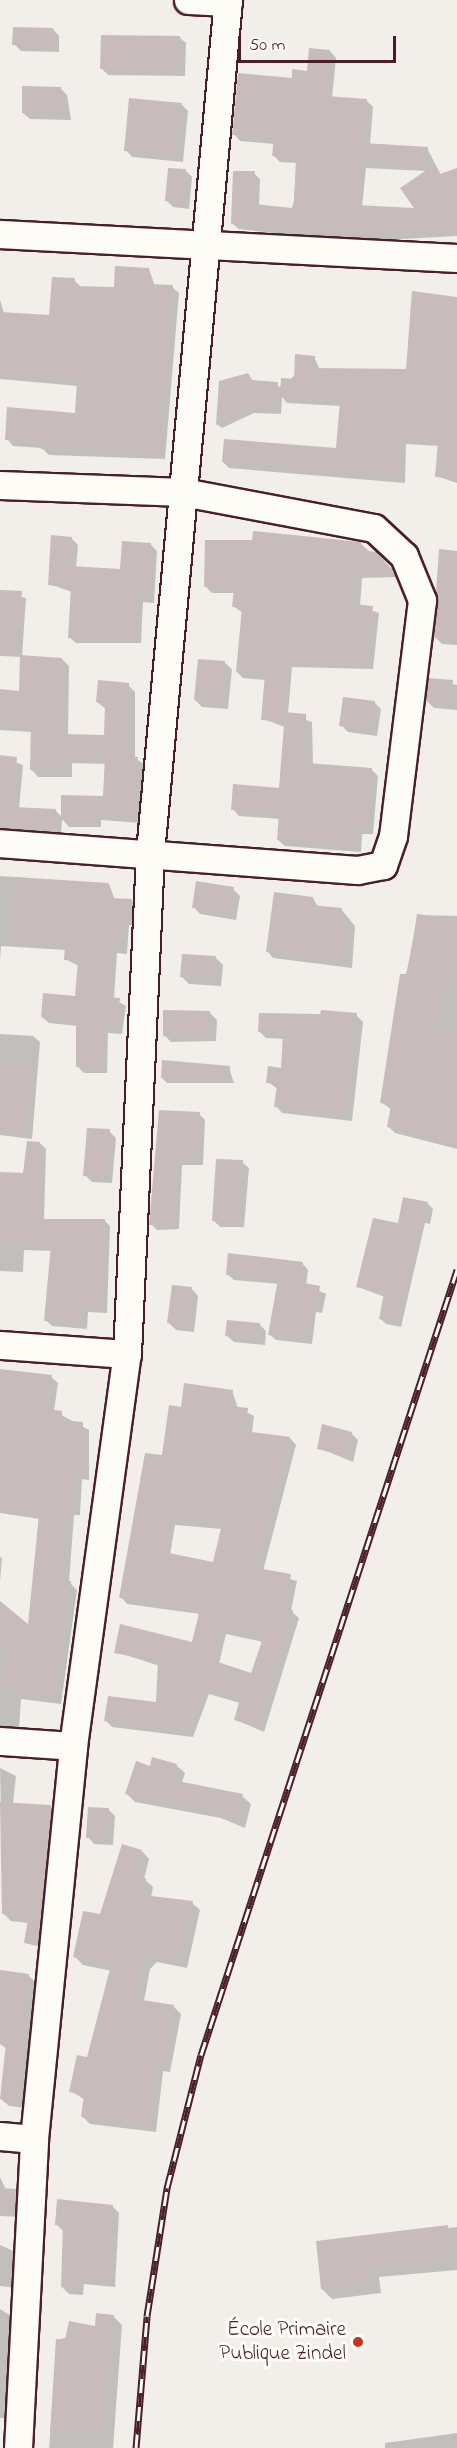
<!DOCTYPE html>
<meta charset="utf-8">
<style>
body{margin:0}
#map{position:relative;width:457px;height:2448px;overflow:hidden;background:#f2efeb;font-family:"Indie Flower",sans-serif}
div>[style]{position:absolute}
.shadow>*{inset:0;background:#0003}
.building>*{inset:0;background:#c8bbbb}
.roads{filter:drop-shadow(2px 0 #4a1f2b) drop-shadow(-2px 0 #4a1f2b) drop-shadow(0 2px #4a1f2b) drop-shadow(0 -2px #4a1f2b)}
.minor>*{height:27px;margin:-13.5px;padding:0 13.5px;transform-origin:13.5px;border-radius:13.5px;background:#fdfcf7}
.rail>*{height:7px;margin-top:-3.5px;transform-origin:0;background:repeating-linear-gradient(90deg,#fdfcf7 0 14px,#4a1f2b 0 28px);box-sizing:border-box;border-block:2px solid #4a1f2b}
.dots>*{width:16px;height:16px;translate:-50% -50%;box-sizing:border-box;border:3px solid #fdfcf7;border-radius:50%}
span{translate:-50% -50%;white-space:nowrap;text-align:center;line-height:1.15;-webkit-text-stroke:6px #fdfcf7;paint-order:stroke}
.poi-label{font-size:21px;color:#4a1f2b}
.right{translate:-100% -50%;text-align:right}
.scale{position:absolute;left:238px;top:36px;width:158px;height:27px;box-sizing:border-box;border:3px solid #4a1f2b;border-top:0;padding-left:8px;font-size:18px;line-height:21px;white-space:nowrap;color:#4a1f2b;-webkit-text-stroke:4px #fdfcf7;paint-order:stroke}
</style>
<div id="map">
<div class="shadow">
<i style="clip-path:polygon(53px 29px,59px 36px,59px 52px,21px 51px,14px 44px)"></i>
<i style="clip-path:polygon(179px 37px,186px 43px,185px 76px,108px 75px,101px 68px)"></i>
<i style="clip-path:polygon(evenodd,330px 51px,336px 58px,332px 98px,366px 100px,373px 107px,370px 145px,427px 148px,441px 175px,457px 170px,457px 236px,349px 242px,239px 229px,232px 223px,254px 173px,260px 179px,259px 206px,293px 210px,297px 163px,280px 162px,274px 156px,275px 144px,240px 141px,234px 134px,330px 51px,366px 168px,427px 171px,417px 210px,362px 207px,366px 168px)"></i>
<i style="clip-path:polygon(60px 88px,67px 95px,71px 120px,30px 119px,23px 113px)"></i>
<i style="clip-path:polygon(181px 104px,188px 111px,183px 162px,132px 157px,126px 150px)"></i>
<i style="clip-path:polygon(185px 170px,192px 177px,189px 209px,173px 207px,166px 200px)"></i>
<i style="clip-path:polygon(149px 269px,155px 286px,172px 287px,179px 293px,165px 459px,49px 455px,42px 448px,13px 446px,7px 439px,76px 415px,78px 386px,0 379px,0 300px,4px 313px,50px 316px,74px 280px,81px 287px,116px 289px)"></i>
<i style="clip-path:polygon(457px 299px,457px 483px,436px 476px,439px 446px,406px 444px,405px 483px,229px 468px,223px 462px,337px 450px,341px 406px,287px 403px,282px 397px,281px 414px,254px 413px,222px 428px,217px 424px,248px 374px,254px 382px,282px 387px,314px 357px,320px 370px,407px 371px)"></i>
<i style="clip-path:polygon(71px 538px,78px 545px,76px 568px,122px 571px,151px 545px,157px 551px,154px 603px,143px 602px,141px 643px,76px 643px,69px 637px,72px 592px,49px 584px)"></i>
<i style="clip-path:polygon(360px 543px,398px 577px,362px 578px,360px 606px,379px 613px,373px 669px,292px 667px,288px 714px,312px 722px,313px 765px,372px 770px,378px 776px,373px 834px,362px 834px,361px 852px,285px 846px,278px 840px,280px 819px,239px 816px,233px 809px,280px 790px,285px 727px,263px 719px,266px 680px,243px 678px,237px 672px,243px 613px,233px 606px,235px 593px,212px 593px,206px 587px)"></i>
<i style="clip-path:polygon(457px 552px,457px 645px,442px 644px,435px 637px)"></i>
<i style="clip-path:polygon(0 592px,26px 598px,22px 657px,62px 659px,69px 666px,68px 736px,106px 737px,106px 709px,97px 702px,128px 685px,135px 692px,135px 758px,145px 765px,141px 823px,101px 820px,101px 827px,69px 827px,62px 819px,61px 835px,0 832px,0 757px,23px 765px,19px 809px,55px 810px,62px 817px,104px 797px,106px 764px,72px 763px,72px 777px,38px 777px,31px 769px,32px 732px,0 730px,0 691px,20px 692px,22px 657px,0 656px)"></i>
<i style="clip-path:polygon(225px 663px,232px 669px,228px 709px,202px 707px,195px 700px)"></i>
<i style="clip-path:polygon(430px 680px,457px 685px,457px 710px,434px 708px,427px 701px)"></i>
<i style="clip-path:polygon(374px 702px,381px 709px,377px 736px,348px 732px,341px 725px)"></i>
<i style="clip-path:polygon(0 876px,109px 884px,115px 900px,131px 901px,138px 907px,137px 926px,129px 925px,127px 954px,117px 953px,114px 999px,126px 1006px,122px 1034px,108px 1033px,107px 1073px,84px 1073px,77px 1066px,78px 1026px,49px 1023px,42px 1017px,77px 998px,79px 966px,65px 959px,66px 950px,1px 946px,0 961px)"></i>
<i style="clip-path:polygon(233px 889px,240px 896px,236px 920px,200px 914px,194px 907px)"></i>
<i style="clip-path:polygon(313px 898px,318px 907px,341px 909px,355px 926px,352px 968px,273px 958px,268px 952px)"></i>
<i style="clip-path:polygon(418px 915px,457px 916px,457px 1149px,395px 1133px,388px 1126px,392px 1110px,381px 1102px)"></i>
<i style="clip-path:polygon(216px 958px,223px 965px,221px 986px,189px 984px,182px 977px)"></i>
<i style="clip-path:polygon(210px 1013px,217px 1020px,216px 1041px,171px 1042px,164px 1035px)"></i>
<i style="clip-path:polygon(356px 1015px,363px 1022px,352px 1121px,282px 1113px,276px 1106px,278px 1089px,268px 1082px,283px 1069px,284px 1039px,266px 1038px,259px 1031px)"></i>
<i style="clip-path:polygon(0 1034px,33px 1036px,40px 1042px,32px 1139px,0 1135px)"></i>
<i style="clip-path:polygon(229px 1068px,234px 1083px,167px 1083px,162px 1078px)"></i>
<i style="clip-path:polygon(160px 1112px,199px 1114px,205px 1120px,203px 1165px,182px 1165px,179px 1229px,157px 1230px,151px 1224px)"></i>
<i style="clip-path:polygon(109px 1131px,116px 1138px,112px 1183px,92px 1182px,85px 1175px)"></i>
<i style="clip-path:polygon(40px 1143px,46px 1149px,44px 1220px,104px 1220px,110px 1226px,107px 1313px,88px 1312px,87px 1329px,52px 1326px,46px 1320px,52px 1251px,24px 1250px,23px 1272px,0 1271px,0 1173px,25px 1175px)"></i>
<i style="clip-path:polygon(242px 1162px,249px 1168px,244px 1227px,220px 1227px,213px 1220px)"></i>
<i style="clip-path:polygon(427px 1203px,433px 1209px,430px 1224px,425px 1223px,401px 1327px,386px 1324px,380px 1318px,385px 1297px,358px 1287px,399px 1224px)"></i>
<i style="clip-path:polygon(302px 1263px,308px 1270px,306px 1285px,326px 1294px,322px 1313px,316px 1312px,312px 1344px,276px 1340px,269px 1334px,279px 1284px,234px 1280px,227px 1274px)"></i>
<i style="clip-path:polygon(192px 1289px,198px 1296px,194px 1332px,176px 1330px,169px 1323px)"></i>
<i style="clip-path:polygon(259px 1324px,266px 1331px,265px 1345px,234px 1342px,227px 1336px)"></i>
<i style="clip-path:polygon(0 1371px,51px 1377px,58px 1383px,54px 1411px,89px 1430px,89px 1480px,82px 1479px,80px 1515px,74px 1515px,69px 1582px,77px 1590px,61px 1704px,21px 1699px,19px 1728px,0 1727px,0 1612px,29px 1627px,40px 1519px,0 1513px)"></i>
<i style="clip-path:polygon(evenodd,232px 1391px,238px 1408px,254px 1416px,252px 1433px,290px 1438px,296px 1445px,263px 1571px,297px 1581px,291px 1611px,299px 1618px,264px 1732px,236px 1720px,240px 1703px,209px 1694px,193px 1737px,112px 1727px,106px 1721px,158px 1704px,160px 1666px,116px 1652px,193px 1643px,200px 1614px,127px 1604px,121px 1597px,183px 1408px,232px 1391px,175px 1525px,222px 1529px,214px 1564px,170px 1555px,175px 1525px,232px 1391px,226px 1634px,263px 1642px,252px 1674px,219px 1664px,226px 1634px)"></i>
<i style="clip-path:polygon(351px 1433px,358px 1440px,353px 1462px,319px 1448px)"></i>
<i style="clip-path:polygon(0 1557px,2px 1558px,0 1581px)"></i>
<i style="clip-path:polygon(176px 1765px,185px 1773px,182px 1783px,242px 1796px,251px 1804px,245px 1828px,221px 1818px,135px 1802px,126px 1793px,151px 1768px)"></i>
<i style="clip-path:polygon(0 1768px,16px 1776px,13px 1804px,51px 1807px,58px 1814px,40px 1947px,26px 1943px,28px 1923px,11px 1921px,3px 1913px)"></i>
<i style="clip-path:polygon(108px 1809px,115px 1816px,113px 1845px,94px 1844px,88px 1837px)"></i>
<i style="clip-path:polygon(142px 1851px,149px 1859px,144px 1879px,153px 1887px,151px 1898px,192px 1903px,200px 1910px,187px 1968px,157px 1962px,150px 1969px,144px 2001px,174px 2007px,181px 2014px,170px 2072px,163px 2071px,156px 2132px,90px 2124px,83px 2117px,85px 2100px,71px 2091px,89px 2059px,112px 1971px,83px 1965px,75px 1957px)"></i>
<i style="clip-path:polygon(0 1972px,28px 1975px,36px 1983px,26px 2108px,9px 2106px,1px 2099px,7px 2049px,0 2044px)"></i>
<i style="clip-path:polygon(0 2177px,6px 2190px,22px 2197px,20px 2217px,0 2216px)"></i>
<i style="clip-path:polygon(112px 2206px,119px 2213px,115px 2287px,84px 2284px,83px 2295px,69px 2294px,62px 2287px,63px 2231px,56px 2224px)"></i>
<i style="clip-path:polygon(457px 2227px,457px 2270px,379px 2277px,381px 2293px,332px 2299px,322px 2289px,317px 2243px)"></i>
<i style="clip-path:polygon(0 2245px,18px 2253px,16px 2288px,0 2286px)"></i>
<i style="clip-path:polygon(0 2309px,11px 2316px,8px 2418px,0 2418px)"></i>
<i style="clip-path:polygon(113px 2316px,122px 2325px,113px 2448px,49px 2448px,58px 2340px,97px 2328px)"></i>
<i style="clip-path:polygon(457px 2433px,457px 2448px,385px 2448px,385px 2443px)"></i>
</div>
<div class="building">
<i style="clip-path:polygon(13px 27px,53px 28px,53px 46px,12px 45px)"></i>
<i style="clip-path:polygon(101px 35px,180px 36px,179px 70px,100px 69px)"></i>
<i style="clip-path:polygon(309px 48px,330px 50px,326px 96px,367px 99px,364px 143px,428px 147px,427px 166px,360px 162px,356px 205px,414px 208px,400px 188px,434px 165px,440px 174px,457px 168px,457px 230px,418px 229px,417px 235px,368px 233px,368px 238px,231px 224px,233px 171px,255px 171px,253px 204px,292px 208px,294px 201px,296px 158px,272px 156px,274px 138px,232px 135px,238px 73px,292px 78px,292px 69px,307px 71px)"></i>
<i style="clip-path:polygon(22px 86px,61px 87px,65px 114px,22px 113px)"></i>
<i style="clip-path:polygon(129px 98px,182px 103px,176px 156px,124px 151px)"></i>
<i style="clip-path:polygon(168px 168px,186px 169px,183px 203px,165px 201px)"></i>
<i style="clip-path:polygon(115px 266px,149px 268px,149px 284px,173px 285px,159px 453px,41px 449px,41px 442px,5px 440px,7px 407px,75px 413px,77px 381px,0 372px,0 312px,49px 315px,52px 277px,75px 278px,74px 286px,114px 287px)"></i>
<i style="clip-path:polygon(412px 291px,457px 297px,457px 478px,435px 477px,438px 441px,400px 439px,399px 477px,222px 462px,224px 439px,336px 448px,340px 401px,280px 397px,281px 378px,294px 379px,295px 354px,315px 356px,314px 368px,406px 369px)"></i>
<i style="clip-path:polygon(248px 373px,252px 380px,278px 382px,276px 410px,249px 408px,216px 425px,219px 381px)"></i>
<i style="clip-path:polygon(253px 531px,361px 542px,361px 550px,376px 552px,393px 570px,392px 575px,356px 572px,353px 604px,373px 606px,367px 664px,287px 662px,282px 721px,261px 720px,265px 674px,236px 672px,242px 608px,232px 607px,234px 588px,204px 587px,205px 540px,252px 540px)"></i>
<i style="clip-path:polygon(51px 535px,72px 537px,70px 566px,120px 569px,122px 541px,151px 543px,149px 597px,137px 596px,135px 637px,68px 638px,71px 587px,48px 585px)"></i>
<i style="clip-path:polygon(439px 549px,457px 551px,457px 639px,433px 637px)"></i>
<i style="clip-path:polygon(0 590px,22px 591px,17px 653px,0 653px)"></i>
<i style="clip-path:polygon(20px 655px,62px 658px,62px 734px,104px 735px,105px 703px,96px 702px,98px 680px,129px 683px,128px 756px,138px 757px,135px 816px,94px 814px,94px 821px,61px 820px,61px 795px,103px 796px,105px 757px,65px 757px,65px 771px,30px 770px,31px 725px,0 724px,0 689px,19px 691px)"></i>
<i style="clip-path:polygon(198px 659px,225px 661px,222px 703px,194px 700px)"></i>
<i style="clip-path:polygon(428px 678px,453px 680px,451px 703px,426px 701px)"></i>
<i style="clip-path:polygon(343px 697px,375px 701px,371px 730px,339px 726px)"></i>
<i style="clip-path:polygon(285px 712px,306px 714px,307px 763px,372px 768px,367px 828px,356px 828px,355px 847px,277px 840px,279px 813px,231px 810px,233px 784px,279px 788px)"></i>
<i style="clip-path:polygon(0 755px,17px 757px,12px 807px,56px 809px,55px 828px,0 826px)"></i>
<i style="clip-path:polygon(14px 877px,109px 883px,109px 898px,132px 899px,131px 920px,123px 920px,121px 948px,111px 947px,108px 997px,120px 998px,116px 1029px,102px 1027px,101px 1067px,76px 1067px,76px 1021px,41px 1017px,43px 993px,75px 996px,78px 961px,64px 960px,65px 944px,10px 941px)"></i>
<i style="clip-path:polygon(196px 881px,234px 887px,230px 914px,192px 908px)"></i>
<i style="clip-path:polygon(274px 892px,313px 897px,312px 905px,342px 908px,341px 918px,350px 919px,346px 963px,266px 952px)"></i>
<i style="clip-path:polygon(417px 914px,457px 919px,449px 993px,443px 990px,437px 1031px,457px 1033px,457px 1145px,387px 1127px,391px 1105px,380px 1103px,400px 974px,406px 974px,410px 959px)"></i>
<i style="clip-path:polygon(182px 954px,216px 956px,215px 980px,180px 977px)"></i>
<i style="clip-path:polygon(163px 1010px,210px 1011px,210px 1035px,163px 1036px)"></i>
<i style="clip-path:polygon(321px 1010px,357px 1013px,345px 1115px,274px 1107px,277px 1084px,266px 1083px,268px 1066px,281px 1068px,283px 1033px,258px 1032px,259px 1013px,320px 1014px)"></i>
<i style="clip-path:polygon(162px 1060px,230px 1066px,229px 1079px,161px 1078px)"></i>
<i style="clip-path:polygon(0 1061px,32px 1063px,27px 1133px,0 1131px)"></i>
<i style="clip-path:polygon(159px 1110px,200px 1112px,198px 1160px,177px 1159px,171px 1226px,149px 1225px)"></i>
<i style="clip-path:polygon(87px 1128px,110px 1129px,106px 1177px,83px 1176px)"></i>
<i style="clip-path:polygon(27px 1141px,40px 1142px,38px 1219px,105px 1219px,101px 1308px,83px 1307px,81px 1324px,44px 1321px,51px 1245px,0 1244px,0 1172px,23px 1173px)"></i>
<i style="clip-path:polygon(216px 1159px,243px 1160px,238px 1222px,212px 1221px)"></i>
<i style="clip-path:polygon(403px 1197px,428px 1202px,395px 1323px,379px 1319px,384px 1293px,356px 1287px,373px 1218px,398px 1223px)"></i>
<i style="clip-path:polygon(228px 1253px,303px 1262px,300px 1282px,320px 1286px,316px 1308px,310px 1307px,307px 1338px,268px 1335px,278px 1279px,226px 1275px)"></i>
<i style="clip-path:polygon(172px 1285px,192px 1287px,188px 1326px,167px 1323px)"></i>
<i style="clip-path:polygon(227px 1320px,260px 1323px,259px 1339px,225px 1336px)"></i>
<i style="clip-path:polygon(0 1369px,52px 1375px,47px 1409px,62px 1411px,62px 1420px,83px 1422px,83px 1474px,76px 1473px,73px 1509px,68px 1509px,63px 1581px,71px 1581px,55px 1698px,0 1691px,6px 1648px,0 1642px,0 1601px,28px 1624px,39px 1514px,0 1510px)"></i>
<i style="clip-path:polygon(evenodd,184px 1383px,233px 1390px,231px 1406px,248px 1408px,245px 1431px,290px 1437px,257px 1568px,291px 1574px,285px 1608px,293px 1610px,258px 1727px,234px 1720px,240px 1699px,203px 1689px,187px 1732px,104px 1721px,108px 1696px,156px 1702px,158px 1661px,114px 1653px,120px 1624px,192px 1642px,200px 1609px,119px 1598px,145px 1453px,162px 1455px,169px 1405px,181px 1407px,184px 1383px,169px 1520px,222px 1524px,213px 1562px,164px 1552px,169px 1520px,184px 1383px,220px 1629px,263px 1638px,251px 1673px,212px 1660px,220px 1629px)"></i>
<i style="clip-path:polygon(322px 1424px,352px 1432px,346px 1456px,317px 1449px)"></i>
<i style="clip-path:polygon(152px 1757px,177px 1764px,173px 1780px,243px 1794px,237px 1821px,217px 1816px,218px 1811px,125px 1794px,136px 1761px,150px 1766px)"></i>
<i style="clip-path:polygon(0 1802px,51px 1805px,39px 1919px,2px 1914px)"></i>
<i style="clip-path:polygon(88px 1807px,109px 1808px,107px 1839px,86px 1838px)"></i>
<i style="clip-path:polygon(122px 1844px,142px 1850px,135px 1877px,146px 1878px,143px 1895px,193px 1901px,179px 1961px,149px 1955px,143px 1961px,136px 1999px,174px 2005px,163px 2066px,156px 2064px,149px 2125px,81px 2117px,84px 2095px,69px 2092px,77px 2055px,87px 2057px,111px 1965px,73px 1957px,83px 1911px,100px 1914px)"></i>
<i style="clip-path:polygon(28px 1919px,40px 1921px,37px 1945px,24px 1943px)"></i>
<i style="clip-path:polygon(0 1970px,29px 1974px,19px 2101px,0 2099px,6px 2043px,0 2043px)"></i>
<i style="clip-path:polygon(0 2188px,16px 2189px,14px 2212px,0 2211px)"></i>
<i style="clip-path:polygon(57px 2199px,113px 2205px,109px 2281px,78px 2278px,77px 2289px,61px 2287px,63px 2226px,55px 2225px)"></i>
<i style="clip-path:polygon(448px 2225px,452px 2258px,370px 2268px,372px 2283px,321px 2289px,316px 2241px)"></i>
<i style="clip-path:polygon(96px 2313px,114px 2315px,102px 2435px,50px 2432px,56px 2339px,65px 2340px,69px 2321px,95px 2326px)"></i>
</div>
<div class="roads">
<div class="minor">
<i style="left:188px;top:0;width:40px;rotate:2.9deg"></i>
<i style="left:0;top:234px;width:458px;rotate:3deg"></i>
<i style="left:0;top:485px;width:183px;rotate:2.2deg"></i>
<i style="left:183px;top:492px;width:194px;rotate:10.7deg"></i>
<i style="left:374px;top:528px;width:41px;rotate:43deg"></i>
<i style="left:404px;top:556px;width:48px;rotate:67.8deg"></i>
<i style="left:422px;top:600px;width:238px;rotate:97deg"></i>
<i style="left:393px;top:836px;width:31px;rotate:109deg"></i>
<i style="left:383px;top:865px;width:26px;rotate:169deg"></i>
<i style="left:357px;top:870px;width:358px;rotate:-175.7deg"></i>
<i style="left:0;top:1345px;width:127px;rotate:4.1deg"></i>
<i style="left:0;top:1741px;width:73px;rotate:3.9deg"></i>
<i style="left:0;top:2136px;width:34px;rotate:5deg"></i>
<i style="left:18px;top:2448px;width:309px;rotate:-87deg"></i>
<i style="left:34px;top:2139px;width:395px;rotate:-84.3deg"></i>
<i style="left:73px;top:1746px;width:396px;rotate:-82.2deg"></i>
<i style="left:127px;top:1354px;width:502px;rotate:-87.37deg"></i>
<i style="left:150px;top:853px;width:857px;rotate:-84.78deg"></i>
</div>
</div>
<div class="rail">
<i style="left:136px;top:2448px;width:132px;rotate:-85.2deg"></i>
<i style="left:147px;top:2316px;width:130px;rotate:-81.1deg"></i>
<i style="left:167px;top:2188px;width:137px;rotate:-75.7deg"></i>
<i style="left:201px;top:2055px;width:826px;rotate:-71.94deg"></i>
</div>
<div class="dots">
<i style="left:358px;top:2342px;background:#c8321e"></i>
</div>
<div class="poi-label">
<span class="right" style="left:346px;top:2342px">École Primaire<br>Publique Zindel</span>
</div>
<div class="scale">50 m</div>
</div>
